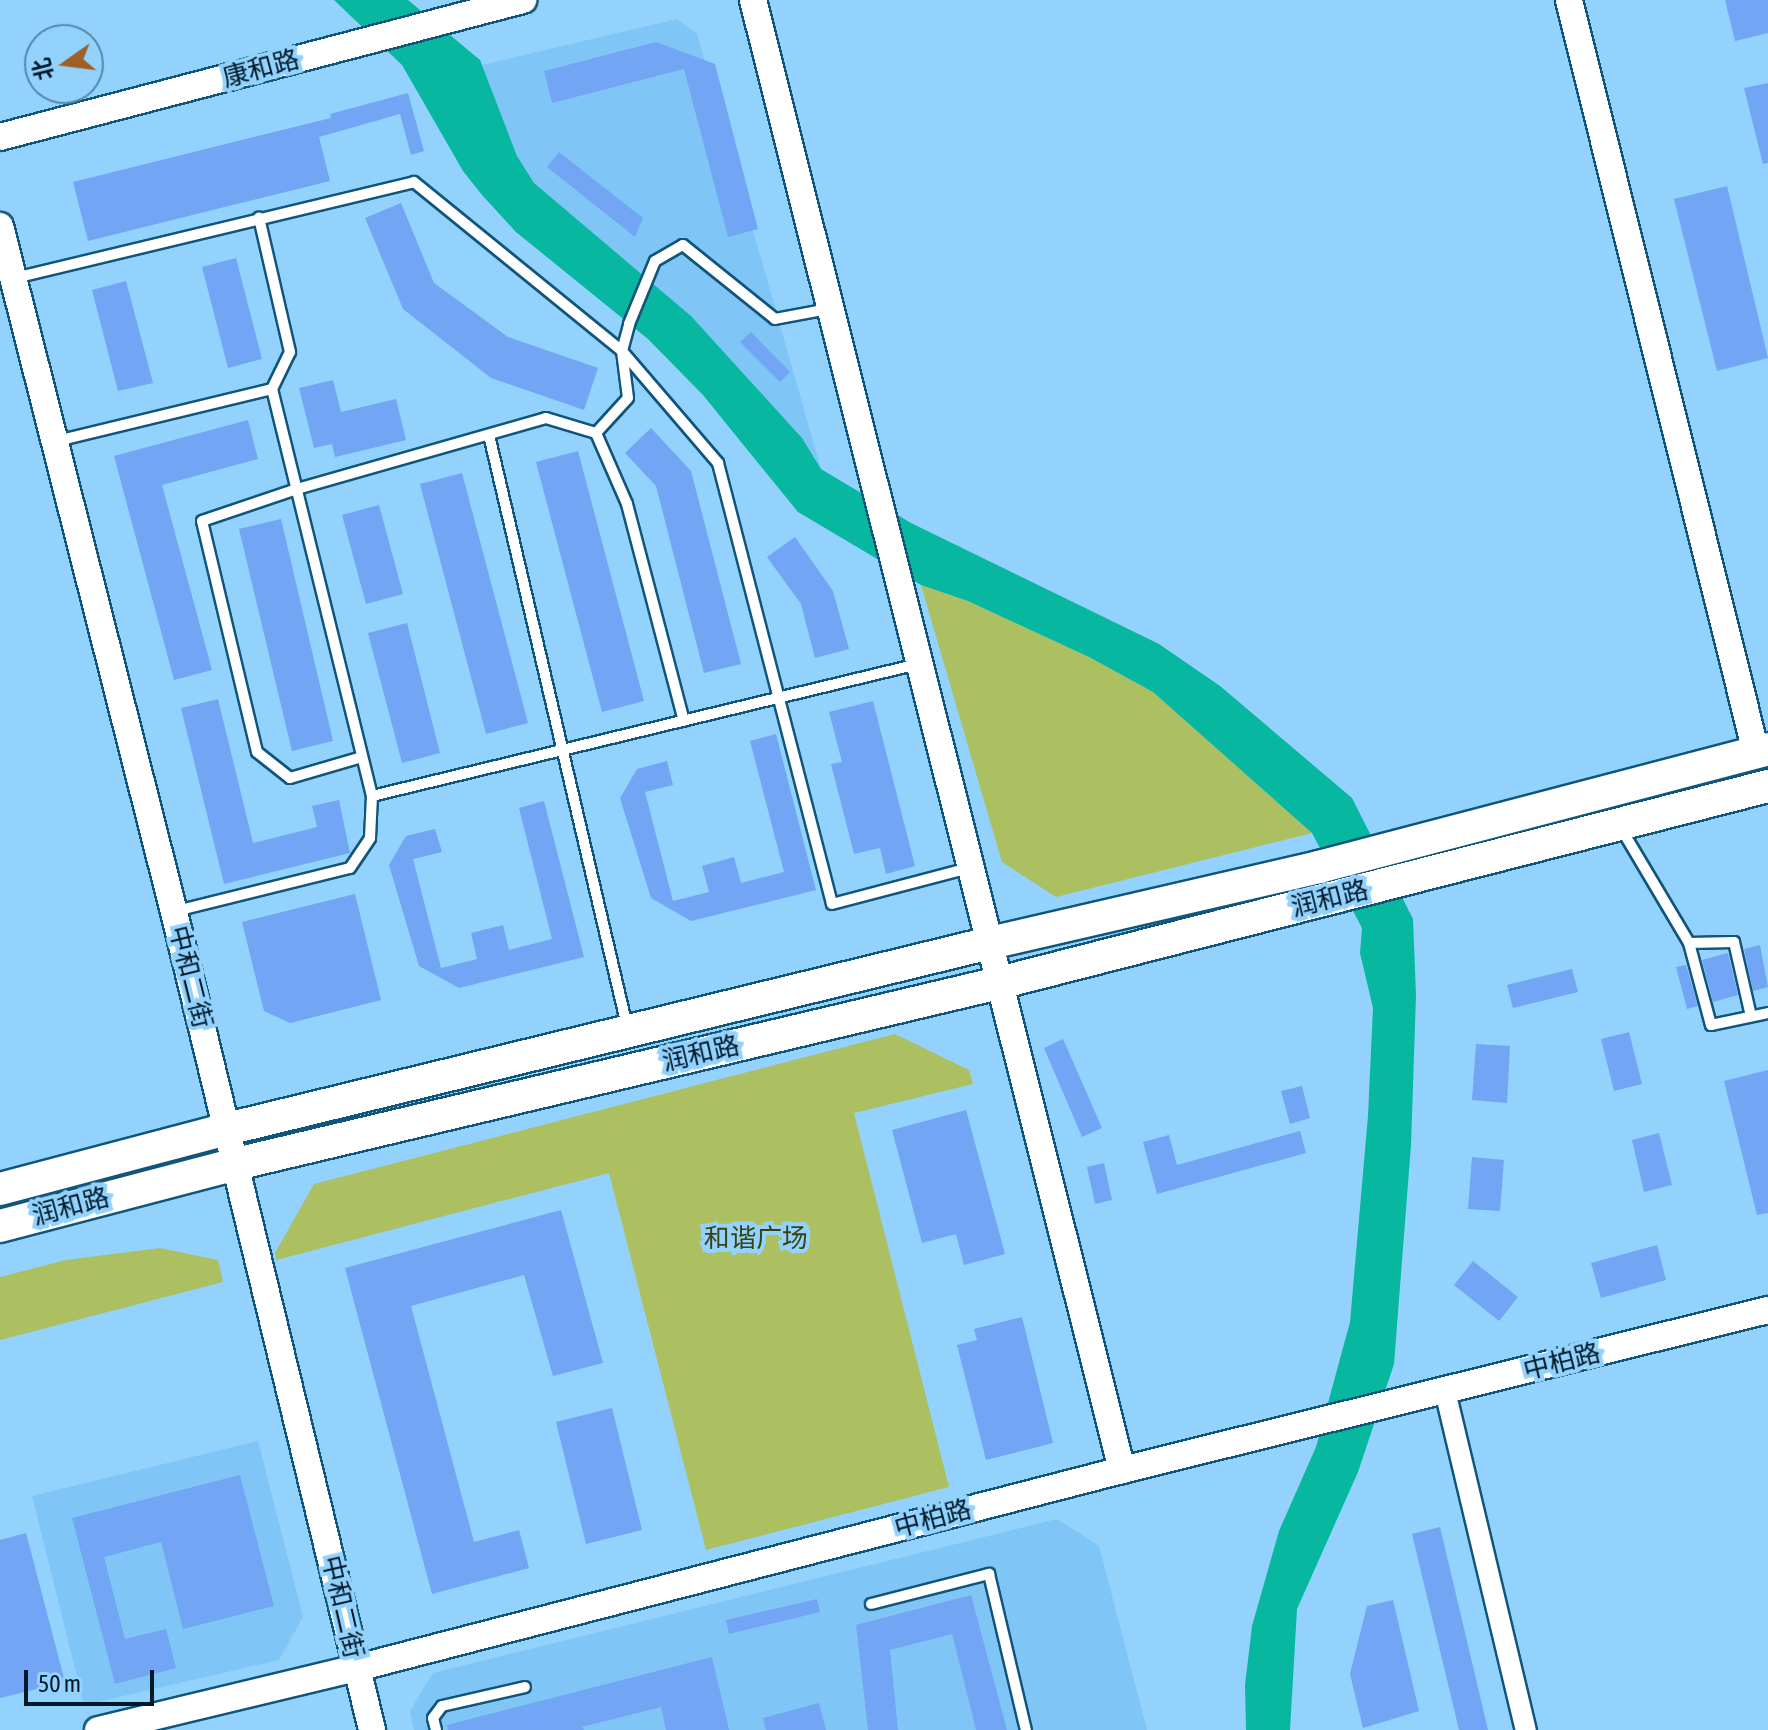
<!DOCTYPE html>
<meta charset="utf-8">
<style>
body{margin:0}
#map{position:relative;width:1768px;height:1730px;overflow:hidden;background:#92d2fd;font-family:"Asap Condensed","Noto Sans SC",sans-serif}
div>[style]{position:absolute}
.built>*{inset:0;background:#7fc6f6}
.green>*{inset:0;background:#acbf61}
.water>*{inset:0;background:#07b79f}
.building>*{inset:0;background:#72a5f3}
.roads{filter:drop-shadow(2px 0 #10557a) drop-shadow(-2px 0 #10557a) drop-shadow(0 2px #10557a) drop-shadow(0 -2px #10557a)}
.service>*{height:10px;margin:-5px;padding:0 5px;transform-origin:5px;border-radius:5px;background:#fff}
.minor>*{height:20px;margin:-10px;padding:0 10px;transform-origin:10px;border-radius:10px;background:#fff}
.tertiary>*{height:26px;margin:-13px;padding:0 13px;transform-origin:13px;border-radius:13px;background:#fff}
.primary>*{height:32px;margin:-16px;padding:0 16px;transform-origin:16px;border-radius:16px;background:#fff}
span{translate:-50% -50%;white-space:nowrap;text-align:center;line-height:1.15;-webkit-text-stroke:8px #92d2fd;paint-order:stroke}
.street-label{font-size:26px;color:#011929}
.park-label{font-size:26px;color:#3a430c}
.north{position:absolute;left:24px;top:24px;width:80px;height:80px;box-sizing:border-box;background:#92d2fd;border:2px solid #5888a8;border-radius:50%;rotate:256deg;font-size:22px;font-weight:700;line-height:32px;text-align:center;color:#011929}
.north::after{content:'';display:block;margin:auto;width:28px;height:36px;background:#9f6028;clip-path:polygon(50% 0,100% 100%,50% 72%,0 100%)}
.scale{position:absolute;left:24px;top:1670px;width:130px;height:36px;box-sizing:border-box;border:4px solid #011929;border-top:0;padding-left:10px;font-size:24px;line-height:28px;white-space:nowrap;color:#011929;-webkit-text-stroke:6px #92d2fd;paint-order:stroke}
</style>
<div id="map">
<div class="built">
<i style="clip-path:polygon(677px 19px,697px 34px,821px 469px,802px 438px,691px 316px,534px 183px,517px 156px,482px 65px)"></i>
<i style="clip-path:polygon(258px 1441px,303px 1617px,279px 1660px,84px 1705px,32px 1496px)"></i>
<i style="clip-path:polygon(1057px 1519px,1099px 1546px,1147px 1730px,414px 1730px,410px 1711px,433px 1673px)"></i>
</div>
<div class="green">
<i style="clip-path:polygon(921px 585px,968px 601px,1089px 657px,1153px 692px,1312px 833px,1056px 897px,1002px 862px)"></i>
<i style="clip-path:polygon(895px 1034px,969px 1070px,973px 1084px,854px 1113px,949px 1487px,706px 1550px,609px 1173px,276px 1260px,275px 1253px,314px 1184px)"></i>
<i style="clip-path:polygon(160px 1248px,218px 1260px,223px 1282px,0 1340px,0 1277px,66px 1260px)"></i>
</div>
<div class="water">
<i style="clip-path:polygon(334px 0,408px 0,480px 60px,517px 156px,534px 183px,691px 316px,802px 438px,821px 469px,911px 523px,1159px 644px,1220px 686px,1352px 798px,1413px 919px,1416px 995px,1411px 1145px,1394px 1364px,1358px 1472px,1297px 1609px,1290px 1730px,1246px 1730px,1245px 1685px,1252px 1626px,1279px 1531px,1316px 1447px,1350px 1322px,1368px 1116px,1373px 1008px,1360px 953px,1362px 928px,1312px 833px,1153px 692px,1089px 657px,968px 601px,921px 585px,798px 512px,703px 395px,648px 339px,516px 232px,482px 195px,463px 171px,402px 65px)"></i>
</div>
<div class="building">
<i style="clip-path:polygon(1725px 0,1768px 0,1768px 33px,1735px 41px)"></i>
<i style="clip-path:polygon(656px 42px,715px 64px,758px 229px,728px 237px,684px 69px,552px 103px,544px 71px)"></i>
<i style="clip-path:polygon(1768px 83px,1768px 163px,1763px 164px,1744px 88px)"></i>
<i style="clip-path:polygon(408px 93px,424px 151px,411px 155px,400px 114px,319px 137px,330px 181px,88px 241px,73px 182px,331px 118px,330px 114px)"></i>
<i style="clip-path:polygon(559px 152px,643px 218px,635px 237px,547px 167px)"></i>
<i style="clip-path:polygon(1727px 186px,1768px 358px,1717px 371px,1674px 199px)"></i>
<i style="clip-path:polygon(401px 203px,434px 283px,508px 337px,598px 368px,584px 410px,491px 378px,403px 309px,365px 218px)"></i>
<i style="clip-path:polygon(236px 258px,262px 359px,228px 368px,202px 267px)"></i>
<i style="clip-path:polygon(126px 281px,153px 383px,118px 391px,92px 290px)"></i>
<i style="clip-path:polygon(751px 332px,790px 372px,780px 382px,740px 342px)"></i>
<i style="clip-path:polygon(333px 380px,341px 412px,396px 399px,406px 440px,335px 457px,332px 444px,314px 448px,299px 388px)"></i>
<i style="clip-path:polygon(248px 420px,258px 459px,162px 485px,212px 670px,174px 680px,114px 456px)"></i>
<i style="clip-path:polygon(651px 428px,691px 471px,741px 664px,704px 673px,656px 486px,625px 453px)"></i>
<i style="clip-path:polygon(578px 451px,644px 701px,602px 712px,536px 462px)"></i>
<i style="clip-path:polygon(462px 473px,528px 723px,486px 734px,420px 484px)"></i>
<i style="clip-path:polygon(379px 505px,403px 594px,366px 604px,342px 515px)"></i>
<i style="clip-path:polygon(281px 519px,333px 741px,292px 751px,239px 529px)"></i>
<i style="clip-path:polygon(795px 537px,833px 591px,849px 649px,815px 658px,801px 604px,767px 557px)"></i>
<i style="clip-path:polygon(407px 623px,440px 753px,402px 763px,368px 633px)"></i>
<i style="clip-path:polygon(218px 699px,253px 843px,317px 827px,312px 806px,339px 800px,350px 853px,224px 884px,181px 708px)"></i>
<i style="clip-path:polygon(873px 701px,915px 866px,886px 874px,880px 848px,854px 854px,831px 764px,842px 762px,829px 712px)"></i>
<i style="clip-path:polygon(776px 734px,816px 890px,691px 921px,651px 898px,620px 798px,637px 769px,667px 761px,673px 785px,645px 792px,673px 901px,709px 892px,702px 866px,734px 857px,741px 883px,784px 872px,750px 741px)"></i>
<i style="clip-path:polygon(544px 801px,584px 957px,459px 988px,419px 966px,389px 865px,406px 836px,435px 829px,442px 852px,413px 859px,441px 968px,477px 959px,471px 933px,503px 925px,509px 950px,552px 939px,519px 808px)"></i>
<i style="clip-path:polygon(355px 894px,381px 1000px,290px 1023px,264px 1011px,242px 922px)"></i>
<i style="clip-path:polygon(1760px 945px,1768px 987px,1753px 991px,1744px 949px)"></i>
<i style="clip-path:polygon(1728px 953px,1738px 995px,1713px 1002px,1702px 960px)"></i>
<i style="clip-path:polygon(1686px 965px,1698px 1006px,1687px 1009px,1676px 967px)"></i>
<i style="clip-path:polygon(1572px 969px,1578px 992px,1513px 1008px,1507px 985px)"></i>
<i style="clip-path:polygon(1629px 1032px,1642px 1084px,1614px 1091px,1601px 1039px)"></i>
<i style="clip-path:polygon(1063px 1039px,1102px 1128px,1082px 1137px,1044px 1048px)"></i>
<i style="clip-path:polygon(1476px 1044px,1510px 1046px,1507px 1103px,1472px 1100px)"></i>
<i style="clip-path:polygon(1768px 1070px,1768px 1213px,1757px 1215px,1724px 1081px)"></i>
<i style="clip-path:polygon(1302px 1086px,1310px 1118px,1290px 1124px,1281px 1091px)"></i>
<i style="clip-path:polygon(966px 1110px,1005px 1254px,964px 1265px,956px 1234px,922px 1243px,892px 1130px)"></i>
<i style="clip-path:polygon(1300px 1131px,1306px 1153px,1157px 1194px,1143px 1142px,1169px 1135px,1177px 1165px)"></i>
<i style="clip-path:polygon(1659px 1133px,1672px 1185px,1644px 1192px,1632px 1140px)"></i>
<i style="clip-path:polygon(1472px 1157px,1504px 1160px,1500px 1211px,1468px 1209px)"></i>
<i style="clip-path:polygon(1104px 1163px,1112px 1200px,1095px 1204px,1087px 1167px)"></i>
<i style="clip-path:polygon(561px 1210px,603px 1363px,553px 1376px,524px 1275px,411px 1306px,474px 1542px,519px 1530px,529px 1568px,432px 1594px,345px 1268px)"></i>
<i style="clip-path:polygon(1657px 1245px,1666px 1280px,1601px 1298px,1591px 1263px)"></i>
<i style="clip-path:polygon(1473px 1261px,1518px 1297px,1499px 1321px,1454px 1285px)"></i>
<i style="clip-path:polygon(1022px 1317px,1053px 1443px,986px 1460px,957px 1345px,977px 1340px,974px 1329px)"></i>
<i style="clip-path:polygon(612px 1408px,642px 1530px,586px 1544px,556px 1422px)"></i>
<i style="clip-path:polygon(240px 1475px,274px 1606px,183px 1629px,161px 1542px,104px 1557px,125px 1639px,166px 1629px,176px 1668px,115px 1684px,72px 1518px)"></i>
<i style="clip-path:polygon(1440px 1527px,1488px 1730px,1459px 1730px,1412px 1534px)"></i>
<i style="clip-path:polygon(26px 1533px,65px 1682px,0 1698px,0 1540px)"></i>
<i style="clip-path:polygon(971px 1595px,1007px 1730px,976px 1730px,952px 1634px,890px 1650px,898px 1730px,868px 1730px,856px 1625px)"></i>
<i style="clip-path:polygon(817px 1599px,820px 1612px,729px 1634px,726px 1620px)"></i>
<i style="clip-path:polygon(1393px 1600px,1419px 1711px,1363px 1728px,1350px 1674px,1367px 1606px)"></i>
<i style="clip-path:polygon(712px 1657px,729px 1730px,666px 1730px,661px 1707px,582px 1727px,584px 1730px,448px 1730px,447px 1725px)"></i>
<i style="clip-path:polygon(819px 1703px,826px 1730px,766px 1730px,763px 1718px)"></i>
</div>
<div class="roads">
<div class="service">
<i style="left:15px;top:278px;width:410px;rotate:-13.5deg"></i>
<i style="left:414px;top:182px;width:268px;rotate:39.1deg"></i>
<i style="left:622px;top:351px;width:148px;rotate:49.4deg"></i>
<i style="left:718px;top:463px;width:455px;rotate:75.5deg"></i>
<i style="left:832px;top:904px;width:142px;rotate:-14.7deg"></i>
<i style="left:596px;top:433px;width:47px;rotate:-47.6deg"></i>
<i style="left:628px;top:398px;width:47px;rotate:-97.3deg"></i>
<i style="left:622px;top:351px;width:28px;rotate:-75deg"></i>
<i style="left:629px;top:324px;width:68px;rotate:-67.6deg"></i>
<i style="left:655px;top:261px;width:32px;rotate:-30deg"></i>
<i style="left:683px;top:245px;width:118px;rotate:38.8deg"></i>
<i style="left:775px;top:319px;width:54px;rotate:-10.7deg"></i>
<i style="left:489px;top:435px;width:607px;rotate:76.86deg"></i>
<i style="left:57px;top:441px;width:221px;rotate:-13.6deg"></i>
<i style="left:362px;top:757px;width:75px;rotate:163.7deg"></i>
<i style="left:290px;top:778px;width:42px;rotate:-141.8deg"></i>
<i style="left:257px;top:752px;width:237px;rotate:-103.4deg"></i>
<i style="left:202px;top:521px;width:100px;rotate:-18.6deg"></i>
<i style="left:297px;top:489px;width:259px;rotate:-15.9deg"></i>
<i style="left:546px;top:418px;width:52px;rotate:16.7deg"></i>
<i style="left:596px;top:433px;width:77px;rotate:66.4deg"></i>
<i style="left:627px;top:504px;width:224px;rotate:75.3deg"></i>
<i style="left:372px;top:796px;width:562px;rotate:-13.59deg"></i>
<i style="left:1622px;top:830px;width:131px;rotate:59.3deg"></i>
<i style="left:1689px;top:943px;width:85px;rotate:75deg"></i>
<i style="left:1711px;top:1025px;width:58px;rotate:-11.9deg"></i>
<i style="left:176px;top:911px;width:179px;rotate:-13.9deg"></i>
<i style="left:350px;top:868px;width:36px;rotate:-56deg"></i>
<i style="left:370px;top:838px;width:42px;rotate:-87.3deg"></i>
<i style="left:372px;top:796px;width:419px;rotate:-103.8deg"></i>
<i style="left:272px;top:389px;width:41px;rotate:-64.1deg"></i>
<i style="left:290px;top:352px;width:138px;rotate:-103deg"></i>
<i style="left:1689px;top:943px;width:45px;rotate:-1.3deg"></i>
<i style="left:1734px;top:942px;width:76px;rotate:77.1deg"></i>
<i style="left:871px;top:1604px;width:122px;rotate:-14.3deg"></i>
<i style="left:989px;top:1574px;width:160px;rotate:76.7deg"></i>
<i style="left:436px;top:1730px;width:12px;rotate:-104deg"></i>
<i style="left:433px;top:1718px;width:15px;rotate:-53deg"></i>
<i style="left:442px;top:1706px;width:85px;rotate:-12.9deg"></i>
</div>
<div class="minor">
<i style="left:1445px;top:1391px;width:349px;rotate:76.6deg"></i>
</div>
<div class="tertiary">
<i style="left:753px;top:0;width:1516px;rotate:75.91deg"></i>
<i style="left:1569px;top:0;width:775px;rotate:76.04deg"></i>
<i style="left:0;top:137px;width:541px;rotate:-14.68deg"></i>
<i style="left:0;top:226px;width:708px;rotate:75.77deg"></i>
<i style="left:174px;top:912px;width:842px;rotate:76.39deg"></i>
<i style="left:98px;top:1730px;width:266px;rotate:-13.5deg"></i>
<i style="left:357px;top:1668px;width:790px;rotate:-14.51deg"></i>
<i style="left:1122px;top:1470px;width:666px;rotate:-13.91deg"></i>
</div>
<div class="primary">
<i style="left:0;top:1189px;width:235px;rotate:-14.8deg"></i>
<i style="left:227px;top:1129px;width:785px;rotate:-13.7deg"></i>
<i style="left:990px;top:943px;width:338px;rotate:-13deg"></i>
<i style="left:1319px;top:867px;width:464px;rotate:-14.7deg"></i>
<i style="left:0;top:1226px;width:244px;rotate:-14.7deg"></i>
<i style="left:236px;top:1164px;width:784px;rotate:-13.35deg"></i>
<i style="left:999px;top:983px;width:794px;rotate:-14.37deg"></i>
</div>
</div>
<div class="street-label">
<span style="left:261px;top:69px;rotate:-15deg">康和路</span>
<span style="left:1330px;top:899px;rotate:-14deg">润和路</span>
<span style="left:190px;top:977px;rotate:76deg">中和二街</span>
<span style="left:701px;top:1054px;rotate:-13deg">润和路</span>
<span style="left:71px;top:1207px;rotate:-15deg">润和路</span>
<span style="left:1562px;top:1362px;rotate:-14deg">中柏路</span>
<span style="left:933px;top:1519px;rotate:-15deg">中柏路</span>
<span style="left:342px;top:1607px;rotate:77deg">中和二街</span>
</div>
<div class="park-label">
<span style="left:756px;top:1239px">和谐广场</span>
</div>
<div class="north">北</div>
<div class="scale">50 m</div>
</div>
